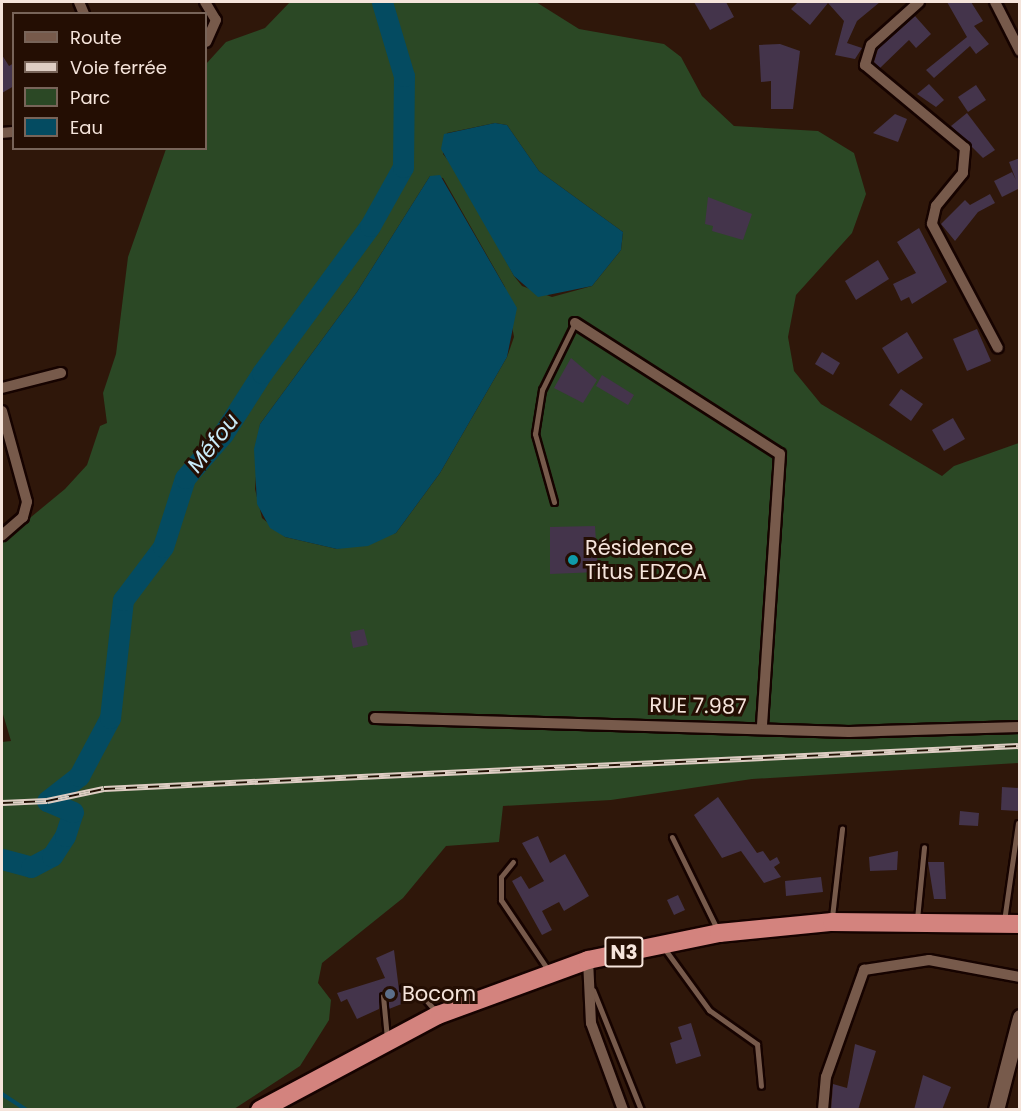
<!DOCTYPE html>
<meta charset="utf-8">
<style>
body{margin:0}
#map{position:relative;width:1021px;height:1111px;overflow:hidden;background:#2f170a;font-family:Poppins,sans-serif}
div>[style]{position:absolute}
.green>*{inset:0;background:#2b4825}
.water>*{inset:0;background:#044b61}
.stream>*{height:4px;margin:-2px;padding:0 2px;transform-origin:2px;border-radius:2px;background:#044b61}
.river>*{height:21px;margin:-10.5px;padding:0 10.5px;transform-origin:10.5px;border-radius:10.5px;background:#044b61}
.building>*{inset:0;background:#44344b}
.roads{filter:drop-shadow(2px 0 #160300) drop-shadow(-2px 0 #160300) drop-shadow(0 2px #160300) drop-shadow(0 -2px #160300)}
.lane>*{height:5px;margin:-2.5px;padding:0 2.5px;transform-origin:2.5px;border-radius:2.5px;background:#775a4b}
.street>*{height:10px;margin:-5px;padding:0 5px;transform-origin:5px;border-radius:5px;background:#775a4b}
.secondary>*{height:15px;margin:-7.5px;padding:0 7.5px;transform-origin:7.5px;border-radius:7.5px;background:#775a4b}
.highway>*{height:18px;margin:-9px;padding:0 9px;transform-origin:9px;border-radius:9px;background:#d3837e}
.rail>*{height:6px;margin-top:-3px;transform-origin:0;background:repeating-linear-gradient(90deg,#240e03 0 11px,#decdc3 0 22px);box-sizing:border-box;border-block:2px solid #decdc3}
.dots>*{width:16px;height:16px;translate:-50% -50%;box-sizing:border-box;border:3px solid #240e03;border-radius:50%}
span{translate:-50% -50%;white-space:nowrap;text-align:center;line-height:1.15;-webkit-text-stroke:6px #240e03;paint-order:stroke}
.shield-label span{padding:2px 4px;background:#240e03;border:2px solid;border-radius:4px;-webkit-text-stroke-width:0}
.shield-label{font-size:20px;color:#f5e4db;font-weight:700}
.poi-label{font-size:21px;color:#f5e4db}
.left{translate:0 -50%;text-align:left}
.street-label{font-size:21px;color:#f5e4db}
.water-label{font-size:22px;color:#c9ebf9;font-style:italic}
.frame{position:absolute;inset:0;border:3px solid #f5e4db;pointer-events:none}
.legend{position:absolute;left:12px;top:12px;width:195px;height:138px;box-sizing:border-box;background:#240e03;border:2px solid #786459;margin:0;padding:8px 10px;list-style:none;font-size:18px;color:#f5e4db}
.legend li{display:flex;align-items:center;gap:12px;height:30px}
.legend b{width:30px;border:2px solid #786459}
</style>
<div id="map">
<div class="green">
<i style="clip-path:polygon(evenodd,290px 2px,536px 2px,579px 29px,664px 44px,681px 57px,702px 96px,734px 126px,818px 131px,854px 153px,866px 194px,852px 233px,796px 295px,788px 337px,794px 371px,821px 404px,942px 476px,954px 466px,1019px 443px,1019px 763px,752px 779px,611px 800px,503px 806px,499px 842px,446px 846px,403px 898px,322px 963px,318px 983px,331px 1000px,329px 1020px,300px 1066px,234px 1109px,2px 1110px,2px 742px,11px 741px,2px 711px,2px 541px,65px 489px,87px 465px,100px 426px,107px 423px,103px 393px,116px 354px,128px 257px,166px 149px,206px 148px,206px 64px,226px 42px,265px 28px,290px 2px,495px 123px,507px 125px,539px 171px,623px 232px,621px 250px,592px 286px,552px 297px,522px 286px,514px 276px,459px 174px,443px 154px,447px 133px,495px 123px,290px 2px,430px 176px,443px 178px,505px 287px,514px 337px,507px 357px,440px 473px,396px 533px,337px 549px,285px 537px,262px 518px,255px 489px,260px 424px,357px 292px,430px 176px)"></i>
</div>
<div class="water">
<i style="clip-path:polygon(495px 123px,507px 125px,539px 171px,623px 232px,621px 250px,592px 286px,538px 297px,514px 276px,441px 149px,444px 134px)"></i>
<i style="clip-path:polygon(440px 175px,517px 308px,507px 357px,440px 473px,396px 533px,368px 546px,337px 549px,285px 537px,270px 528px,257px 504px,254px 449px,260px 424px,357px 292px,430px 176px)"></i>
</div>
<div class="stream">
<i style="left:2px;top:1094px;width:30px;rotate:33deg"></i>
</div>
<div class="river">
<i style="left:2px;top:859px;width:30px;rotate:15deg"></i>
<i style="left:31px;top:867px;width:24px;rotate:-28deg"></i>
<i style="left:52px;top:856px;width:24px;rotate:-57deg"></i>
<i style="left:65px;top:836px;width:25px;rotate:-72deg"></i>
<i style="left:73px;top:812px;width:28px;rotate:-157deg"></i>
<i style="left:47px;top:801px;width:41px;rotate:-38deg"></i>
<i style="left:79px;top:776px;width:66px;rotate:-61.9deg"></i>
<i style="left:110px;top:718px;width:119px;rotate:-83.7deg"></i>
<i style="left:123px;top:600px;width:66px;rotate:-53deg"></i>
<i style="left:163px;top:547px;width:72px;rotate:-72.3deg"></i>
<i style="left:185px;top:478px;width:58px;rotate:-49.2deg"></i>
<i style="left:223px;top:434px;width:72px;rotate:-57.4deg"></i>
<i style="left:262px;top:373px;width:182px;rotate:-53.7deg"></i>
<i style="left:370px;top:226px;width:68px;rotate:-60.8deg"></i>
<i style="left:403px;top:167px;width:91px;rotate:-89.4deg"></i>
<i style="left:404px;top:76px;width:77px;rotate:-106.6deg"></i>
</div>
<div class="building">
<i style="clip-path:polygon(694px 2px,726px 2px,734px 17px,710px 30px)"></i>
<i style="clip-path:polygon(798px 2px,880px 2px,857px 21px,847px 43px,862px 48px,855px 59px,835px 55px,844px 21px,828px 3px,810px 25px,791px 9px)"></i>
<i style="clip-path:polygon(947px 2px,971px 2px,983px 21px,974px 26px,989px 44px,976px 54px,970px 46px,934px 78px,926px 70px,967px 37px)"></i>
<i style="clip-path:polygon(915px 16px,931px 34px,916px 48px,909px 40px,880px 68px,874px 62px,878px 49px)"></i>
<i style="clip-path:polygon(780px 44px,800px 51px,793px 109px,771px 109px,771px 81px,761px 82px,759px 45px)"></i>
<i style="clip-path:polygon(2px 55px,9px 66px,14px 63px,14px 86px,2px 93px)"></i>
<i style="clip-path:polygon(929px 84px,944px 100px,936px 107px,917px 94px)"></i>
<i style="clip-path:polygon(976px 85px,986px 100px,968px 112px,958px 97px)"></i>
<i style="clip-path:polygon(967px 113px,995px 150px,983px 158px,951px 126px)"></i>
<i style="clip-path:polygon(895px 114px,907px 119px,898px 142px,873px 133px)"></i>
<i style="clip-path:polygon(1020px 158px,1020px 188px,1002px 197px,994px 181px,1012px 172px,1016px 180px,1009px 162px)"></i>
<i style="clip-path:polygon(990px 194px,995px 203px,978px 212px,955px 241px,941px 224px,965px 200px,970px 205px)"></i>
<i style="clip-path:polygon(708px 197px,752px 214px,743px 240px,712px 231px,713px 226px,705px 224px)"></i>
<i style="clip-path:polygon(919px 228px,947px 282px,912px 304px,909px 297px,901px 301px,893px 284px,916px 273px,897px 242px)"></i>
<i style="clip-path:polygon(878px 260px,889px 279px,856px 300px,845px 281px)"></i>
<i style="clip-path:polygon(977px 329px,991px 361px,967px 371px,953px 339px)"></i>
<i style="clip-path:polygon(907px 332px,923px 358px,898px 374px,882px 348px)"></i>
<i style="clip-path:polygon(822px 352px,840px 363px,833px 375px,815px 364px)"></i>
<i style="clip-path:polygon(571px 358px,597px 380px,583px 403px,554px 388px)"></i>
<i style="clip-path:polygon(602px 375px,634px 395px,628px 405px,596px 386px)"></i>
<i style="clip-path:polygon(901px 389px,923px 404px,911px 421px,889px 405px)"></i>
<i style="clip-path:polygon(953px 418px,965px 439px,944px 451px,932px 430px)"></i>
<i style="clip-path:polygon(595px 526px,598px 572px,550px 574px,550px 527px)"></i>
<i style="clip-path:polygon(364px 629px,368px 645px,353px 648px,350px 632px)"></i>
<i style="clip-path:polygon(1002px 787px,1020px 788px,1020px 811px,1001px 810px)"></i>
<i style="clip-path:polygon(718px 797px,757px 853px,763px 851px,770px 861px,777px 857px,780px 863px,774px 867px,781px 877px,764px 883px,741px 851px,722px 858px,694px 815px)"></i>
<i style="clip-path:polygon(960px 811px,979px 813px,978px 826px,959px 825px)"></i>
<i style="clip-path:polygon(538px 836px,550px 863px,565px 854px,589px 896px,564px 911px,559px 902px,542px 911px,552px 930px,542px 935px,512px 881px,521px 876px,529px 889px,544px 881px,522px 843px)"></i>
<i style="clip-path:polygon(898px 851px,897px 870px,870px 871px,869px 857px)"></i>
<i style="clip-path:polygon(928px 862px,944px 862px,946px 899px,934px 899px)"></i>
<i style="clip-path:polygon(821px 877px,823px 892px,786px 896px,785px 881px)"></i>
<i style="clip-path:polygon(678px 895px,685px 910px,674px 915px,667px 900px)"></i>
<i style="clip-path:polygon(394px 950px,399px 990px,409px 1001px,389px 1009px,382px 991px,379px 1009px,357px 1019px,347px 999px,341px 1002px,337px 993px,385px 978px,376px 958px)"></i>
<i style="clip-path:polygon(691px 1023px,701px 1056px,676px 1064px,670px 1043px,682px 1039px,678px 1027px)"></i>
<i style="clip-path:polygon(855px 1044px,876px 1051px,858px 1110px,831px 1110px,833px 1084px,847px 1088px)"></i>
<i style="clip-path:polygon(923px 1075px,951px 1087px,942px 1110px,914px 1110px)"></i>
</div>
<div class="roads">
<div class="lane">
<i style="left:554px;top:502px;width:71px;rotate:-105.6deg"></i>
<i style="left:535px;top:434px;width:45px;rotate:-81deg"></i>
<i style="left:542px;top:390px;width:75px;rotate:-63.8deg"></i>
<i style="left:672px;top:837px;width:102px;rotate:63.9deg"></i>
<i style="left:513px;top:862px;width:19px;rotate:129deg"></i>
<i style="left:501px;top:877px;width:23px;rotate:90deg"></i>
<i style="left:501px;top:900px;width:84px;rotate:56.1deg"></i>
<i style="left:832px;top:917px;width:89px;rotate:-83.5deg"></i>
<i style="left:917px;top:919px;width:72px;rotate:-84.4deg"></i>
<i style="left:1004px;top:921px;width:99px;rotate:-81.9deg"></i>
<i style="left:664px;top:948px;width:77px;rotate:54deg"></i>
<i style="left:709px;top:1010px;width:59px;rotate:35.3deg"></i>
<i style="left:757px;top:1044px;width:42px;rotate:84.6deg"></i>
<i style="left:403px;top:988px;width:16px;rotate:14deg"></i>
<i style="left:419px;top:992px;width:28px;rotate:49deg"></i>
<i style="left:593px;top:990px;width:129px;rotate:68.2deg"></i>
<i style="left:383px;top:996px;width:42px;rotate:84.6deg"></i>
</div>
<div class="street">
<i style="left:79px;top:2px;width:13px;rotate:67deg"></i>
<i style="left:205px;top:2px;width:21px;rotate:59deg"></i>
<i style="left:216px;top:20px;width:24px;rotate:114deg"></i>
<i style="left:919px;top:2px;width:64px;rotate:138.1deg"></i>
<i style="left:871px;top:45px;width:21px;rotate:107deg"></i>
<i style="left:865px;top:65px;width:130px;rotate:39.7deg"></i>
<i style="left:965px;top:148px;width:25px;rotate:95deg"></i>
<i style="left:963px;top:173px;width:43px;rotate:129.3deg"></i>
<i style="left:936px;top:206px;width:18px;rotate:103deg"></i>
<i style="left:932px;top:224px;width:140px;rotate:62deg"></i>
<i style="left:995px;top:2px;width:55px;rotate:63deg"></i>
<i style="left:2px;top:133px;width:12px;rotate:-5deg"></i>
<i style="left:575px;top:323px;width:243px;rotate:32.6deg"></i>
<i style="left:780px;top:454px;width:274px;rotate:93.8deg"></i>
<i style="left:2px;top:388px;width:61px;rotate:-14.3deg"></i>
<i style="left:2px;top:411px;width:94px;rotate:74.6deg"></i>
<i style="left:27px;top:502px;width:16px;rotate:105deg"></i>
<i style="left:23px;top:517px;width:28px;rotate:139deg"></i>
<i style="left:375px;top:718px;width:474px;rotate:1.7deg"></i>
<i style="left:849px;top:732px;width:171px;rotate:-1.7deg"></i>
<i style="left:588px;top:960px;width:63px;rotate:87.3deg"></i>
<i style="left:591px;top:1023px;width:93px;rotate:69.8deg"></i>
<i style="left:823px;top:1110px;width:33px;rotate:-85deg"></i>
<i style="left:826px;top:1077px;width:114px;rotate:-70.4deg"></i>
<i style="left:864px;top:970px;width:66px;rotate:-8.7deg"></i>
<i style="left:929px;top:960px;width:93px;rotate:10.6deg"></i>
</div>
<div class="secondary">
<i style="left:996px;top:1110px;width:96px;rotate:-75.5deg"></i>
</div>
<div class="highway">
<i style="left:260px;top:1110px;width:202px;rotate:-28.1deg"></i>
<i style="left:438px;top:1015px;width:160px;rotate:-20.1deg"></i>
<i style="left:588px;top:960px;width:134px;rotate:-11.6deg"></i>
<i style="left:719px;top:933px;width:114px;rotate:-5.6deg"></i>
<i style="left:832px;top:922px;width:188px;rotate:0.6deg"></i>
</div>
</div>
<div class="rail">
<i style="left:2px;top:803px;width:45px;rotate:-2.5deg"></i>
<i style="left:47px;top:801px;width:58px;rotate:-11.9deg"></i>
<i style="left:104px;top:789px;width:917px;rotate:-2.69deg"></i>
</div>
<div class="dots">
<i style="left:573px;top:560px;background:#0f9aa8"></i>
<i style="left:390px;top:994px;background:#5c6f8a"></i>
</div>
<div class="shield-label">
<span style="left:624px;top:952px">N3</span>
</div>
<div class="poi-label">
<span class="left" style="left:585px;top:560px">Résidence<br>Titus EDZOA</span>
<span class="left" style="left:402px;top:994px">Bocom</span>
</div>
<div class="street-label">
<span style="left:698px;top:706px;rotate:1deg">RUE 7.987</span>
</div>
<div class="water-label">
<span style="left:213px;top:443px;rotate:-52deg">Méfou</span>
</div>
<div class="frame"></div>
<ul class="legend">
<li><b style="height:8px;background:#775a4b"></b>Route</li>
<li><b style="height:8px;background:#decdc3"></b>Voie ferrée</li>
<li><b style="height:16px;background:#2b4825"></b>Parc</li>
<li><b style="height:16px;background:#044b61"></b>Eau</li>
</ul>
</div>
